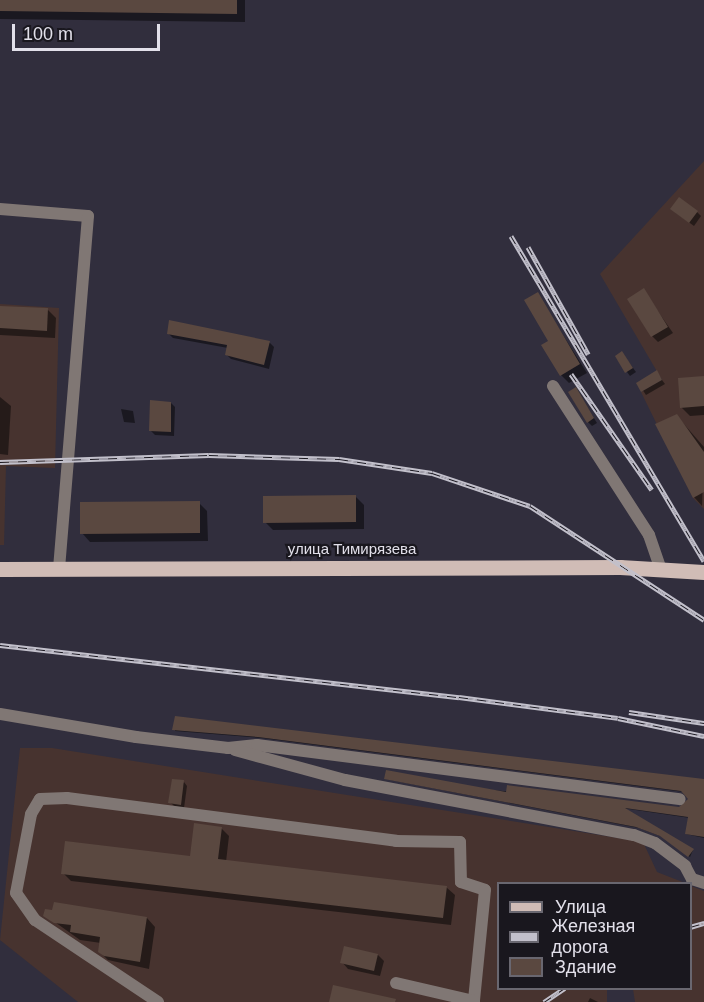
<!DOCTYPE html>
<meta charset="utf-8">
<style>
body{margin:0}
#map{position:relative;width:704px;height:1002px;overflow:hidden;background:#312e3d;font-family:Arial,sans-serif}
div>[style]{position:absolute}
.industrial>*{inset:0;background:#47332f}
.shadow>*{inset:0;background:#0007}
.building>*{inset:0;background:#5a4840}
.minor>*{height:12px;margin:-6px;padding:0 6px;transform-origin:6px;border-radius:6px;background:#807774}
.major>*{height:15px;margin:-7.5px;padding:0 7.5px;transform-origin:7.5px;border-radius:7.5px;background:#d0bcb6}
.rail>*{height:5px;margin-top:-2.5px;transform-origin:0;background:repeating-linear-gradient(90deg,#19171e 0 9px,#c2c0cb 0 18px);box-sizing:border-box;border-block:2px solid #c2c0cb}
span{translate:-50% -50%;white-space:nowrap;text-align:center;line-height:1.15;-webkit-text-stroke:4.5px #19171e;paint-order:stroke}
.street-label{font-size:15px;color:#e2e0ea}
.legend{position:absolute;left:497px;top:882px;width:195px;height:108px;box-sizing:border-box;background:#19171e;border:2px solid #696770;margin:0;padding:8px 10px;list-style:none;font-size:18px;color:#e2e0ea}
.legend li{display:flex;align-items:center;gap:12px;height:30px}
.legend b{width:30px;border:2px solid #696770}
.scale{position:absolute;left:12px;top:24px;width:148px;height:27px;box-sizing:border-box;border:3px solid #e2e0ea;border-top:0;padding-left:8px;font-size:18px;line-height:21px;white-space:nowrap;color:#e2e0ea;-webkit-text-stroke:4px #19171e;paint-order:stroke}
</style>
<div id="map">
<div class="industrial">
<i style="clip-path:polygon(704px 161px,704px 509px,693px 498px,641px 392px,662px 380px,600px 274px)"></i>
<i style="clip-path:polygon(0 304px,59px 308px,55px 468px,6px 466px,4px 545px,0 545px)"></i>
<i style="clip-path:polygon(20px 748px,52px 748px,643px 842px,657px 872px,685px 883px,498px 884px,498px 988px,607px 989px,607px 1002px,78px 1002px,0 940px)"></i>
<i style="clip-path:polygon(691px 886px,704px 891px,704px 1002px,635px 1002px,633px 989px,690px 988px)"></i>
</div>
<div class="shadow">
<i style="clip-path:polygon(0 0,245px 0,245px 22px,0 19px)"></i>
<i style="clip-path:polygon(697px 212px,701px 216px,694px 226px,676px 213px)"></i>
<i style="clip-path:polygon(643px 290px,673px 333px,658px 342px,652px 336px)"></i>
<i style="clip-path:polygon(537px 294px,587px 373px,569px 383px,561px 375px)"></i>
<i style="clip-path:polygon(0 308px,48px 310px,56px 318px,55px 338px,0 335px)"></i>
<i style="clip-path:polygon(171px 322px,270px 343px,274px 347px,269px 369px,231px 359px,226px 354px,228px 348px,173px 338px,168px 333px)"></i>
<i style="clip-path:polygon(622px 353px,636px 372px,630px 376px,627px 372px)"></i>
<i style="clip-path:polygon(656px 372px,665px 384px,646px 395px,638px 383px)"></i>
<i style="clip-path:polygon(704px 378px,704px 415px,690px 416px,681px 407px)"></i>
<i style="clip-path:polygon(576px 389px,597px 423px,592px 426px,588px 422px)"></i>
<i style="clip-path:polygon(0 397px,11px 406px,8px 455px,0 454px)"></i>
<i style="clip-path:polygon(171px 403px,175px 407px,174px 436px,155px 435px,151px 431px)"></i>
<i style="clip-path:polygon(121px 409px,133px 411px,135px 423px,124px 422px)"></i>
<i style="clip-path:polygon(676px 415px,704px 447px,702px 506px,694px 497px)"></i>
<i style="clip-path:polygon(355px 496px,364px 505px,364px 529px,273px 530px,265px 522px)"></i>
<i style="clip-path:polygon(199px 503px,207px 511px,208px 541px,90px 542px,82px 533px)"></i>
<i style="clip-path:polygon(176px 718px,704px 780px,704px 838px,686px 834px,690px 818px,622px 808px,693px 850px,690px 857px,663px 837px,639px 828px,386px 779px,679px 809px,690px 800px,684px 792px,261px 738px,175px 731px)"></i>
<i style="clip-path:polygon(184px 782px,187px 786px,184px 808px,174px 806px,170px 802px)"></i>
<i style="clip-path:polygon(221px 828px,229px 836px,226px 862px,446px 887px,455px 895px,451px 925px,71px 881px,63px 873px,192px 858px)"></i>
<i style="clip-path:polygon(45px 915px,147px 918px,155px 927px,149px 969px,108px 960px,99px 951px,101px 943px,80px 940px)"></i>
<i style="clip-path:polygon(378px 955px,384px 961px,380px 976px,348px 969px,342px 962px)"></i>
<i style="clip-path:polygon(590px 998px,598px 1002px,588px 1002px)"></i>
</div>
<div class="building">
<i style="clip-path:polygon(0 0,237px 0,237px 14px,0 11px)"></i>
<i style="clip-path:polygon(679px 197px,698px 211px,689px 223px,670px 209px)"></i>
<i style="clip-path:polygon(644px 288px,668px 327px,651px 337px,627px 299px)"></i>
<i style="clip-path:polygon(538px 292px,580px 364px,560px 376px,541px 345px,548px 341px,524px 300px)"></i>
<i style="clip-path:polygon(0 306px,48px 308px,47px 331px,0 328px)"></i>
<i style="clip-path:polygon(169px 320px,270px 341px,264px 365px,225px 355px,227px 345px,167px 334px)"></i>
<i style="clip-path:polygon(622px 351px,633px 368px,625px 373px,615px 356px)"></i>
<i style="clip-path:polygon(657px 370px,662px 380px,641px 392px,636px 383px)"></i>
<i style="clip-path:polygon(704px 376px,704px 406px,680px 408px,678px 378px)"></i>
<i style="clip-path:polygon(576px 387px,594px 418px,587px 423px,568px 392px)"></i>
<i style="clip-path:polygon(150px 400px,171px 402px,171px 432px,149px 431px)"></i>
<i style="clip-path:polygon(677px 414px,704px 452px,704px 492px,693px 498px,655px 424px)"></i>
<i style="clip-path:polygon(356px 495px,356px 522px,263px 523px,263px 496px)"></i>
<i style="clip-path:polygon(200px 501px,200px 533px,80px 534px,80px 502px)"></i>
<i style="clip-path:polygon(175px 716px,704px 779px,704px 837px,685px 834px,688px 817px,625px 808px,694px 849px,688px 857px,660px 836px,636px 827px,384px 779px,386px 770px,506px 792px,507px 785px,679px 807px,688px 799px,681px 791px,258px 737px,172px 730px)"></i>
<i style="clip-path:polygon(172px 779px,184px 780px,181px 805px,168px 803px)"></i>
<i style="clip-path:polygon(194px 823px,222px 827px,218px 859px,447px 886px,443px 918px,61px 874px,65px 841px,190px 856px)"></i>
<i style="clip-path:polygon(54px 902px,147px 917px,140px 962px,104px 956px,98px 952px,100px 937px,70px 932px,71px 925px,54px 923px,43px 916px,45px 909px,52px 910px)"></i>
<i style="clip-path:polygon(344px 946px,378px 954px,374px 971px,340px 963px)"></i>
<i style="clip-path:polygon(333px 985px,396px 999px,395px 1002px,329px 1002px)"></i>
</div>
<div class="minor">
<i style="left:0;top:209px;width:88px;rotate:4.5deg"></i>
<i style="left:88px;top:216px;width:354px;rotate:94.7deg"></i>
<i style="left:553px;top:386px;width:177px;rotate:57.2deg"></i>
<i style="left:649px;top:535px;width:37px;rotate:71deg"></i>
<i style="left:0;top:714px;width:138px;rotate:9.6deg"></i>
<i style="left:136px;top:737px;width:93px;rotate:6.8deg"></i>
<i style="left:228px;top:748px;width:29px;rotate:-6deg"></i>
<i style="left:257px;top:745px;width:426px;rotate:7.3deg"></i>
<i style="left:235px;top:750px;width:114px;rotate:15.3deg"></i>
<i style="left:345px;top:780px;width:294px;rotate:10.8deg"></i>
<i style="left:634px;top:835px;width:22px;rotate:21deg"></i>
<i style="left:655px;top:843px;width:38px;rotate:37deg"></i>
<i style="left:685px;top:866px;width:15px;rotate:62deg"></i>
<i style="left:692px;top:879px;width:13px;rotate:18deg"></i>
<i style="left:158px;top:1002px;width:148px;rotate:-146.3deg"></i>
<i style="left:35px;top:920px;width:33px;rotate:-125deg"></i>
<i style="left:16px;top:893px;width:80px;rotate:-79.2deg"></i>
<i style="left:31px;top:814px;width:17px;rotate:-59deg"></i>
<i style="left:40px;top:799px;width:27px;rotate:-2deg"></i>
<i style="left:67px;top:798px;width:332px;rotate:7.4deg"></i>
<i style="left:396px;top:841px;width:64px;rotate:0.9deg"></i>
<i style="left:460px;top:842px;width:40px;rotate:88.6deg"></i>
<i style="left:461px;top:882px;width:25px;rotate:18deg"></i>
<i style="left:485px;top:890px;width:112px;rotate:95.7deg"></i>
<i style="left:474px;top:1001px;width:80px;rotate:-167deg"></i>
</div>
<div class="major">
<i style="left:0;top:569px;width:620px;rotate:-0.18deg"></i>
<i style="left:620px;top:567px;width:84px;rotate:3.4deg"></i>
</div>
<div class="rail">
<i style="left:511px;top:236px;width:378px;rotate:59.3deg"></i>
<i style="left:528px;top:247px;width:123px;rotate:60.7deg"></i>
<i style="left:571px;top:374px;width:141px;rotate:55.1deg"></i>
<i style="left:0;top:462px;width:209px;rotate:-1.9deg"></i>
<i style="left:209px;top:455px;width:130px;rotate:1.8deg"></i>
<i style="left:339px;top:459px;width:94px;rotate:8.6deg"></i>
<i style="left:432px;top:473px;width:103px;rotate:18.6deg"></i>
<i style="left:530px;top:506px;width:208px;rotate:33.2deg"></i>
<i style="left:0;top:645px;width:462px;rotate:6.5deg"></i>
<i style="left:459px;top:697px;width:160px;rotate:7.5deg"></i>
<i style="left:618px;top:718px;width:88px;rotate:11.8deg"></i>
<i style="left:629px;top:712px;width:76px;rotate:8.3deg"></i>
<i style="left:690px;top:927px;width:15px;rotate:-16deg"></i>
<i style="left:544px;top:1002px;width:25px;rotate:-34deg"></i>
</div>
<div class="street-label">
<span style="left:352px;top:549px">улица Тимирязева</span>
</div>
<ul class="legend">
<li><b style="height:8px;background:#d0bcb6"></b>Улица</li>
<li><b style="height:8px;background:#c2c0cb"></b>Железная дорога</li>
<li><b style="height:16px;background:#5a4840"></b>Здание</li>
</ul>
<div class="scale">100 m</div>
</div>
